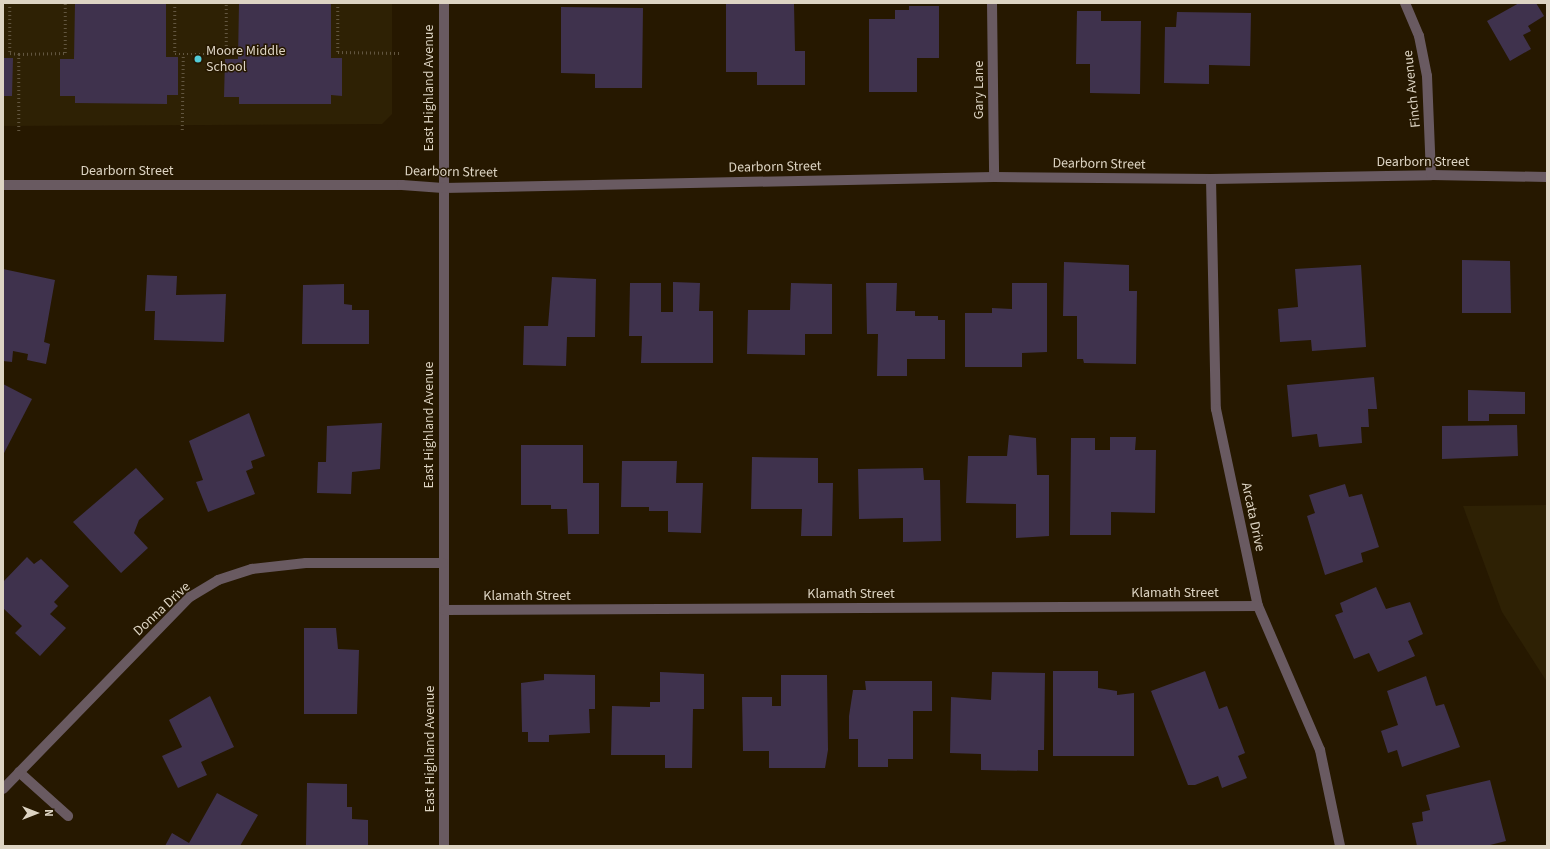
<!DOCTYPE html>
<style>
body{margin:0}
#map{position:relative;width:1550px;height:849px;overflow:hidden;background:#261800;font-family:"Source Sans 3",sans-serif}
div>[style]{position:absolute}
.built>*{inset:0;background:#2e2104}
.building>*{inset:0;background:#3f324d}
.path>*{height:2.5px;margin-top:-1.25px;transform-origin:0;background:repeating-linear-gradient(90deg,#625640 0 1px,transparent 0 4px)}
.minor>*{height:10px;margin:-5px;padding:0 5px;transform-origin:5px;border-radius:5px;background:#695a61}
.dots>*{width:11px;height:11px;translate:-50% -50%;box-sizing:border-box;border:2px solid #261800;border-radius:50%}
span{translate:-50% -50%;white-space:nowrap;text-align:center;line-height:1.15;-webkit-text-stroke:3px #261800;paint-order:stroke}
.poi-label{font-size:14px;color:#ddd4c3}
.left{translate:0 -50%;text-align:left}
.street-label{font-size:14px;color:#ddd4c3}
.frame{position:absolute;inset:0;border:4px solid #ddd4c3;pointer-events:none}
.north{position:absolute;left:16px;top:793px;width:40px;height:40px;-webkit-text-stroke:3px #261800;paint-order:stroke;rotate:90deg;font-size:11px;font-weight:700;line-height:16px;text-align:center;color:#ddd4c3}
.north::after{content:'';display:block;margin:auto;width:14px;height:18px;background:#ddd4c3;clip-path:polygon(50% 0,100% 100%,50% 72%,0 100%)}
</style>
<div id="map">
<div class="built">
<i style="clip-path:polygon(3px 3px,392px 3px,392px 114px,382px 124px,3px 126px)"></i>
<i style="clip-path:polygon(1547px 505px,1547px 682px,1502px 612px,1463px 506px)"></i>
</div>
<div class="building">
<i style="clip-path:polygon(75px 3px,166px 3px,166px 57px,178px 57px,178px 95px,167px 95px,167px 104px,75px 103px,75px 96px,60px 96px,60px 59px,74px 59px)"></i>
<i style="clip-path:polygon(239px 3px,331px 3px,331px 58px,342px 58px,342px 96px,331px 95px,331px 104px,239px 104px,239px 97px,224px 97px,225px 59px,238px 59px)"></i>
<i style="clip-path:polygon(726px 3px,794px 4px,795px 51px,805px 51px,805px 85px,757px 85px,757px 72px,726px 72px)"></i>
<i style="clip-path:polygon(1519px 3px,1536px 3px,1544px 16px,1528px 26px,1531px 31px,1523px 35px,1531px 49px,1510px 61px,1487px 21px)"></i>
<i style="clip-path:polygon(909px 6px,939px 6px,939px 58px,917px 58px,917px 92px,869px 92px,869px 19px,895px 19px,895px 10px,909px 10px)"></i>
<i style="clip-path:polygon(561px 7px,643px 8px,642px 88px,595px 88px,595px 74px,561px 73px)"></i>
<i style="clip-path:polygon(1077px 11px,1101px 11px,1101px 21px,1141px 21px,1140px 94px,1090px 93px,1090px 64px,1076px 64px)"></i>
<i style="clip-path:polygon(1177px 12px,1251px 13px,1250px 66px,1209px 65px,1209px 84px,1164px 83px,1165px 27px,1176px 27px)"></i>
<i style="clip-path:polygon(3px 58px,13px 58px,12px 96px,3px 96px)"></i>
<i style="clip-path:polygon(1462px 260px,1510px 261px,1511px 313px,1462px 313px)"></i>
<i style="clip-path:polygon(1064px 262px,1129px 265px,1129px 291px,1137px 291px,1136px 364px,1084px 363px,1083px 359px,1077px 359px,1077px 316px,1063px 316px)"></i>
<i style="clip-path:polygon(1361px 265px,1366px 347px,1312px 351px,1311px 340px,1280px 342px,1278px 309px,1298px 307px,1295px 269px)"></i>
<i style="clip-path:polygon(3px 269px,55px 280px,44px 342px,50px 344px,46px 364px,27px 360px,28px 354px,13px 351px,12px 362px,3px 361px)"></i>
<i style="clip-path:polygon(147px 275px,177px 276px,176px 295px,226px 294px,224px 342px,154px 340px,155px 311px,145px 311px)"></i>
<i style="clip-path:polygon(552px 277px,596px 279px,595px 337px,567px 337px,566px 366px,523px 365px,524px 326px,548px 326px)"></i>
<i style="clip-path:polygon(673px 282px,700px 283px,699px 311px,713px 311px,713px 363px,641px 363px,642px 336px,629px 336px,630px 283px,661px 283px,661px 312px,673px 312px)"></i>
<i style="clip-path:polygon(791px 283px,832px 284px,832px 334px,805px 334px,805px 355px,747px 354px,748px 310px,790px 310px)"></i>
<i style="clip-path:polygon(866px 283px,897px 283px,896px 311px,915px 311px,915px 316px,938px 316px,938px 320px,945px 320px,945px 359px,907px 359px,907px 376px,877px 376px,878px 334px,867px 334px)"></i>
<i style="clip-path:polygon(1012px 283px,1047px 283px,1047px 352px,1022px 353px,1022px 367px,965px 367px,965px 313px,992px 313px,992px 308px,1012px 309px)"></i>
<i style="clip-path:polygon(344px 284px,344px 304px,352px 305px,352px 310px,369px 310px,369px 344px,302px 344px,303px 285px)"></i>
<i style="clip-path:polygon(1374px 377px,1377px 409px,1368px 409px,1369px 427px,1361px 427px,1362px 443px,1319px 447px,1317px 434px,1292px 437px,1287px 385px)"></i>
<i style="clip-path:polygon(3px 384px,32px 399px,3px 455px)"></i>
<i style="clip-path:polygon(1468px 390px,1525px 392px,1525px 414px,1489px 414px,1489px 421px,1468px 421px)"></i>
<i style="clip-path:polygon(249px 413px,265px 456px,251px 461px,253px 468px,246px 471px,255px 494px,208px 512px,196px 482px,203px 480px,189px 441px)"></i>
<i style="clip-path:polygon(382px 423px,380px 469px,352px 472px,351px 494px,317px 493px,318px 462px,326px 462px,327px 426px)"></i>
<i style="clip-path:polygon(1517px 425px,1518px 456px,1442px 459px,1442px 426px)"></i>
<i style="clip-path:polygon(1009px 435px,1036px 438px,1037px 475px,1049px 475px,1049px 536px,1016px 538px,1016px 504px,966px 503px,968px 456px,1007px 456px)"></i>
<i style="clip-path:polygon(1110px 437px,1136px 437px,1135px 450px,1156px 450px,1155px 513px,1111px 512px,1111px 535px,1070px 535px,1071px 438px,1095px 438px,1095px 450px,1110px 450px)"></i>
<i style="clip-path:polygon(521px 445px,583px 445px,583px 483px,599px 483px,599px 534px,568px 534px,567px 509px,551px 509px,551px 505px,521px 505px)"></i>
<i style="clip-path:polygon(752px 457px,818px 458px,818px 483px,833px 483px,832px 536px,801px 536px,802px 509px,751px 509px)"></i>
<i style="clip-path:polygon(622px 461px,677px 461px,676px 483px,703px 483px,701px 533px,668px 532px,668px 511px,649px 511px,649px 507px,621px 507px)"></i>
<i style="clip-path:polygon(136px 468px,164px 499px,139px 520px,134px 533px,148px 548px,121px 573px,73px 522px)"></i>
<i style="clip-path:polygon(923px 468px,924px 480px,940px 480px,941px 541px,903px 542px,903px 518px,859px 519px,858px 469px)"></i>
<i style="clip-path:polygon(1345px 484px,1349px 497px,1362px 494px,1379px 547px,1361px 553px,1363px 562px,1325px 575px,1307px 516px,1315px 513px,1309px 495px)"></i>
<i style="clip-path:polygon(27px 557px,34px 564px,41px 559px,69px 586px,54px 602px,58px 606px,50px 614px,66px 628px,40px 656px,15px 633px,22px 626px,3px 608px,3px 582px)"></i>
<i style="clip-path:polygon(1376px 587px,1386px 609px,1410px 602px,1423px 634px,1408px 641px,1415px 656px,1378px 672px,1369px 653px,1354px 659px,1335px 615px,1343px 612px,1340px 603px)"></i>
<i style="clip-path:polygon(304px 628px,336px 628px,338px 649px,359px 650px,357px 714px,304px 714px)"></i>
<i style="clip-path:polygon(1053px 671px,1098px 671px,1098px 688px,1117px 691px,1117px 695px,1134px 693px,1134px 756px,1053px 756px)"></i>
<i style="clip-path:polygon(1205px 671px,1219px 709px,1227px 706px,1245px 753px,1238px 756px,1247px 778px,1222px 788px,1218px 776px,1195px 785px,1188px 785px,1151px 691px)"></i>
<i style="clip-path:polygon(660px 672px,704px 674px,704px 709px,693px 709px,692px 768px,665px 768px,665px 755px,611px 755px,612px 706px,650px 707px,650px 702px,660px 702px)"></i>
<i style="clip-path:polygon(992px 672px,1045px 673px,1044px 750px,1038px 750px,1038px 771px,981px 770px,981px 754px,950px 753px,951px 697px,991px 700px)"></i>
<i style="clip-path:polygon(544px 674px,595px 675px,595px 709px,589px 709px,590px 733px,549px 735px,549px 742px,528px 742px,528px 732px,522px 732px,521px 683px,544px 680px)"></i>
<i style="clip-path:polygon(781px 675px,827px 675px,828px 750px,825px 768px,769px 768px,769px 751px,743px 751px,742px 697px,772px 697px,772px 706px,781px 706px)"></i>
<i style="clip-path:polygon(1426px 676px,1436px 706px,1444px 704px,1460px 747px,1402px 767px,1397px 750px,1388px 753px,1381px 731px,1398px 725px,1387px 691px)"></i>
<i style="clip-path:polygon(865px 681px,932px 681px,932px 711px,913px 711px,913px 759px,888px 759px,888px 767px,858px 767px,858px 739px,849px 739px,849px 716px,853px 690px,866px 690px)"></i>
<i style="clip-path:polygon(210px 696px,234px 747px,201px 762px,207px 775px,178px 788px,162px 756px,182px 747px,169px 720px)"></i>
<i style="clip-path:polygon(1490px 780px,1506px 841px,1486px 846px,1417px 846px,1412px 823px,1423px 821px,1422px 812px,1430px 810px,1426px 795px)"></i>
<i style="clip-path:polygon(307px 783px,347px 784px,347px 807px,352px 807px,352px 819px,368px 820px,368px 846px,306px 845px)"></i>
<i style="clip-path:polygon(217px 793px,258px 815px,240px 846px,165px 846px,172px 833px,189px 843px)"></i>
</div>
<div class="path">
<i style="left:10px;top:3px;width:50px;rotate:90deg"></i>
<i style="left:10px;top:53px;width:9px;rotate:6deg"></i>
<i style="left:19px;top:54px;width:46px;rotate:-1.2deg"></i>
<i style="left:65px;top:53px;width:50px;rotate:-90deg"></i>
<i style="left:175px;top:3px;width:51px;rotate:90deg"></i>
<i style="left:175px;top:54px;width:51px"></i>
<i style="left:226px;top:54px;width:51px;rotate:-90deg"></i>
<i style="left:338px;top:3px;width:49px;rotate:90deg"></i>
<i style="left:338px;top:52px;width:61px;rotate:0.9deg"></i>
<i style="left:19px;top:54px;width:79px;rotate:90deg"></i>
<i style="left:182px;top:130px;width:76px;rotate:-89.2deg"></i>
</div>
<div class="minor">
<i style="left:444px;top:3px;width:843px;rotate:90deg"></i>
<i style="left:992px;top:3px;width:174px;rotate:89.3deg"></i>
<i style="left:1405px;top:3px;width:36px;rotate:67deg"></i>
<i style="left:1419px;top:36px;width:41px;rotate:78.7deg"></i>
<i style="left:1427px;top:76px;width:99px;rotate:87.7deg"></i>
<i style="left:1211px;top:179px;width:230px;rotate:88.8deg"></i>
<i style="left:1216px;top:409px;width:201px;rotate:78deg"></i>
<i style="left:1258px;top:606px;width:157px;rotate:66.7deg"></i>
<i style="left:1320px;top:750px;width:98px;rotate:78.2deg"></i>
<i style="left:3px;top:185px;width:399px"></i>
<i style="left:402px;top:185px;width:41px;rotate:4.2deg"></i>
<i style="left:443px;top:188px;width:551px;rotate:-1.14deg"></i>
<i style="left:994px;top:177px;width:217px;rotate:0.5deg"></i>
<i style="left:1211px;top:179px;width:220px;rotate:-1deg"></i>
<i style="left:1431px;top:175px;width:116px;rotate:1deg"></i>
<i style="left:444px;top:610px;width:814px;rotate:-0.28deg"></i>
<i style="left:19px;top:772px;width:66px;rotate:41.9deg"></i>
<i style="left:3px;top:789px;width:268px;rotate:-45.8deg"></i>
<i style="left:190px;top:597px;width:33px;rotate:-31deg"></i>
<i style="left:218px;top:580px;width:36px;rotate:-18deg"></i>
<i style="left:252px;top:569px;width:54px;rotate:-6.3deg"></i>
<i style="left:306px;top:563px;width:137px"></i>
</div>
<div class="dots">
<i style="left:198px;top:59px;background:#52cbd7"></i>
</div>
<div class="poi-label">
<span class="left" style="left:206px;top:59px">Moore Middle<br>School</span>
</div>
<div class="street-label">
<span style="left:429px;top:88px;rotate:-90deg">East Highland Avenue</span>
<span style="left:1412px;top:89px;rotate:-96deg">Finch Avenue</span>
<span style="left:979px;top:90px;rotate:-90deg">Gary Lane</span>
<span style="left:1423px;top:162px">Dearborn Street</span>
<span style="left:1099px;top:164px;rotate:1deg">Dearborn Street</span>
<span style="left:775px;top:167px;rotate:-1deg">Dearborn Street</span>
<span style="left:127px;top:171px">Dearborn Street</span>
<span style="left:451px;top:172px;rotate:1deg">Dearborn Street</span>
<span style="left:429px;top:425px;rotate:-90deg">East Highland Avenue</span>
<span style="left:1253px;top:517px;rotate:78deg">Arcata Drive</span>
<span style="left:1175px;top:593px">Klamath Street</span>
<span style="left:851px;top:594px">Klamath Street</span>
<span style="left:527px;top:596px">Klamath Street</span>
<span style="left:162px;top:609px;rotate:-43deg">Donna Drive</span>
<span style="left:430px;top:749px;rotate:-90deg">East Highland Avenue</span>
</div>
<div class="frame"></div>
<div class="north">N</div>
</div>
